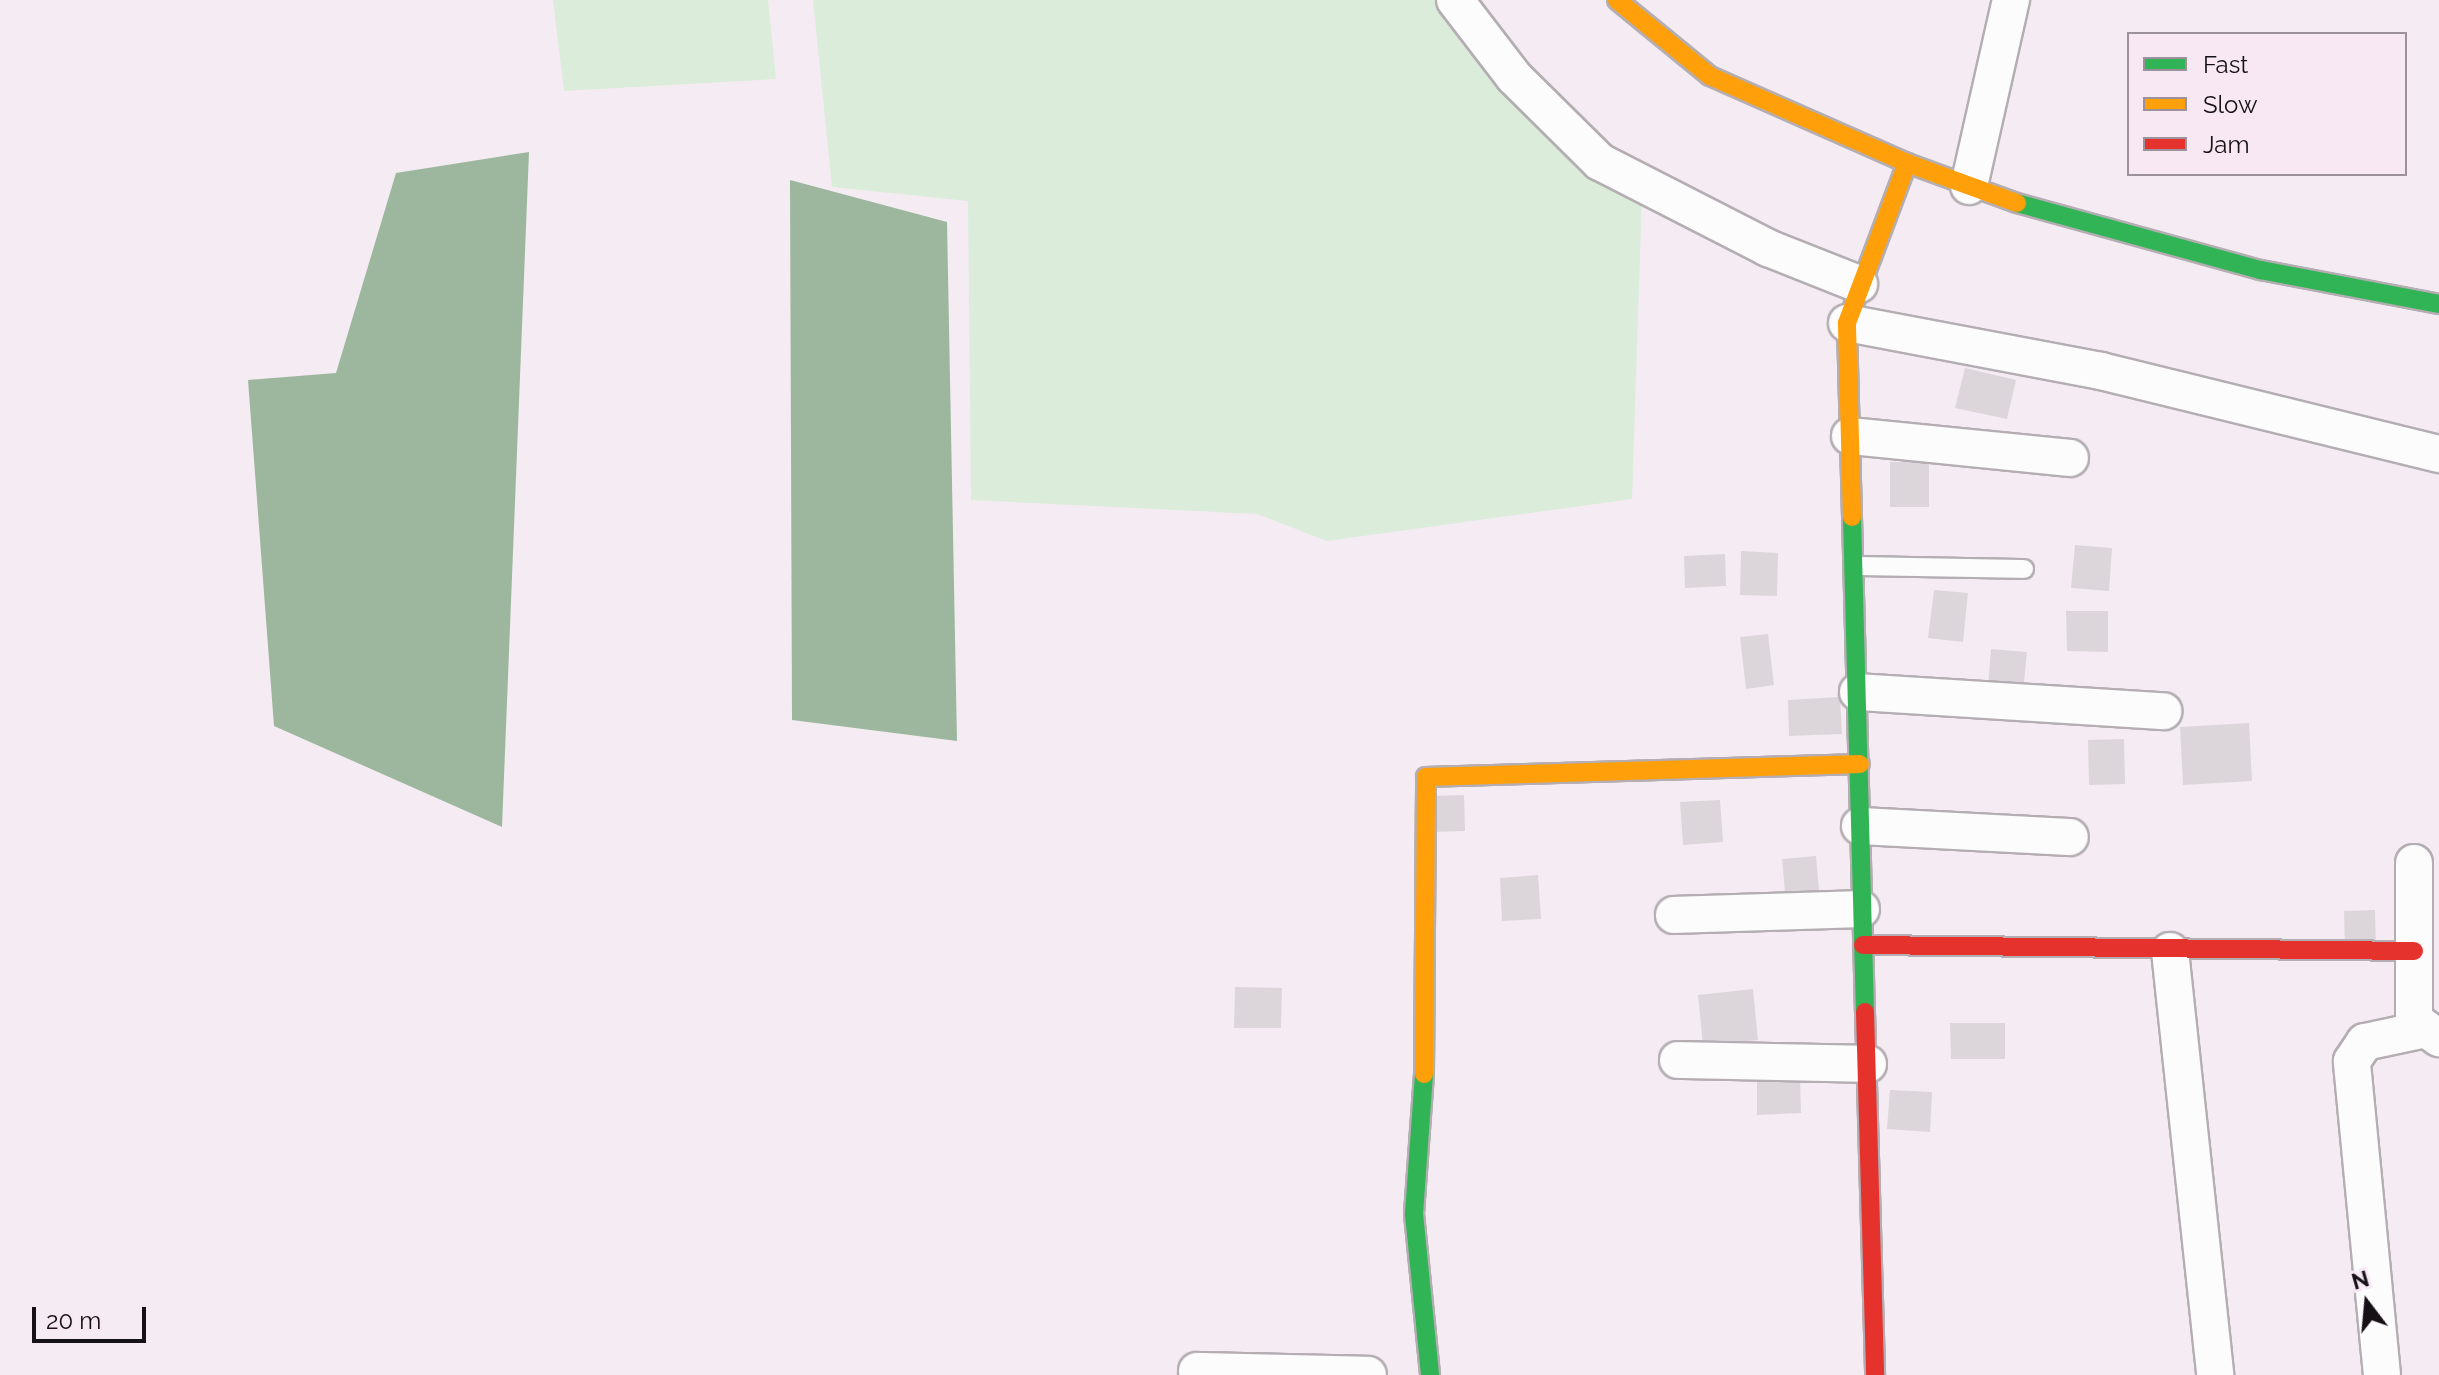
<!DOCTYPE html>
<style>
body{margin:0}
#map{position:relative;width:2439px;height:1375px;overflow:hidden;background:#f4ecf2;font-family:Raleway,sans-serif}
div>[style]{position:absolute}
.green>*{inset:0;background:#dbecdb}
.water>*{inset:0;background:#9db79f}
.building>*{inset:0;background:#dcd6da}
.roads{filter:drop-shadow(2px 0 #b4aeb3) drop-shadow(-2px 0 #b4aeb3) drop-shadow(0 2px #b4aeb3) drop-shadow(0 -2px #b4aeb3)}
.lane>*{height:18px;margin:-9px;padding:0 9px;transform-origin:9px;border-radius:9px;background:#fdfcfd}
.street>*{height:36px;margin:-18px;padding:0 18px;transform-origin:18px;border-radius:18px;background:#fdfcfd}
.fast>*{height:18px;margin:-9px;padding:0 9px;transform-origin:9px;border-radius:9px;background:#30b455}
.slow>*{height:18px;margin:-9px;padding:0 9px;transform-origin:9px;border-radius:9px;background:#ff9f0a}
.jam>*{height:18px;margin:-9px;padding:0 9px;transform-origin:9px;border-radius:9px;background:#e5322d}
span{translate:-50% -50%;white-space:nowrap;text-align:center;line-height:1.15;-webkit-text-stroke:6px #f7e8f4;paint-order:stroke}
.legend{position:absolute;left:2127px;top:32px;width:280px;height:144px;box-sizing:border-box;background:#f7e8f4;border:2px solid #9d929b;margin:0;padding:10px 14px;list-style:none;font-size:24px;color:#161115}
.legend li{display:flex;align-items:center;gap:16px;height:40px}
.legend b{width:40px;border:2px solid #9d929b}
.north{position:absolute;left:2327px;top:1263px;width:80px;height:80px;-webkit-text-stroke:6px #f7e8f4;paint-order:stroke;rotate:344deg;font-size:22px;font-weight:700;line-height:32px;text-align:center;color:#161115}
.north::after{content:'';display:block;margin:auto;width:28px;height:36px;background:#161115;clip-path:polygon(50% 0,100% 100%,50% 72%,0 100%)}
.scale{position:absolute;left:32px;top:1307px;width:114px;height:36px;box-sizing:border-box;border:4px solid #161115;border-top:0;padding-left:10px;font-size:24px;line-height:28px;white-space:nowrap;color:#161115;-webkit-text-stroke:6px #f7e8f4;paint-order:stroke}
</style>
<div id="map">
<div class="green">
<i style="clip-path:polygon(553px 0,768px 0,776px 79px,564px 91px)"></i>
<i style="clip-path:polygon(813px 0,1443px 0,1642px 195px,1632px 499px,1327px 541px,1257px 514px,971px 500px,968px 201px,832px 187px)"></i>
</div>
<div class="water">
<i style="clip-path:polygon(529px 152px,502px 827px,274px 726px,248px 380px,336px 373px,396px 173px)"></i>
<i style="clip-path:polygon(790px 180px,947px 222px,957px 741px,792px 720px)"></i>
</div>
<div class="building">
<i style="clip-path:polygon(1965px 368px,2016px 380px,2007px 419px,1955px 408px)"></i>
<i style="clip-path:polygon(1890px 462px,1929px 462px,1929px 507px,1890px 507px)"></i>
<i style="clip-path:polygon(2075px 545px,2112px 548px,2109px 591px,2071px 588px)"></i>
<i style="clip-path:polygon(1741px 551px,1778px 553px,1777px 596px,1740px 595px)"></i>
<i style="clip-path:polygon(1725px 554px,1726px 586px,1685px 588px,1684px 556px)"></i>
<i style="clip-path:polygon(1934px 590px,1968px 593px,1963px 642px,1928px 638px)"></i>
<i style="clip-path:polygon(2066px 611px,2108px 611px,2108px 652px,2067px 651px)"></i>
<i style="clip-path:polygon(1768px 634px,1774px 685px,1746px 689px,1740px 637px)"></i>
<i style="clip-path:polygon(1991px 649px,2027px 652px,2023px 692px,1988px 689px)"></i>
<i style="clip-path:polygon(1840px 697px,1842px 734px,1789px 736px,1788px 700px)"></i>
<i style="clip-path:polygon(2249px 723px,2252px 781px,2183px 785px,2180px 727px)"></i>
<i style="clip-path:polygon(2124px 739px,2125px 784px,2089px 785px,2088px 740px)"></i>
<i style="clip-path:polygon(1464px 795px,1465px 831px,1432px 832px,1430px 796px)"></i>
<i style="clip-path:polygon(1720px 800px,1723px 842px,1683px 845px,1680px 802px)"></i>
<i style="clip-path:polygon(1816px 856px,1820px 901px,1786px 903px,1782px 859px)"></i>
<i style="clip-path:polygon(1538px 875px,1541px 919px,1502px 921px,1500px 878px)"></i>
<i style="clip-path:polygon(2375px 910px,2376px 949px,2345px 950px,2344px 911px)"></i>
<i style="clip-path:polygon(1235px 987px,1282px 988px,1281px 1028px,1234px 1028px)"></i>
<i style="clip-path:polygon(1753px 989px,1758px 1040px,1703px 1045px,1698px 995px)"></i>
<i style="clip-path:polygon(1950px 1023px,2005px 1023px,2005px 1059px,1951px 1059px)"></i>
<i style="clip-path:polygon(1800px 1079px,1801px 1113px,1757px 1115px,1757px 1081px)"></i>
<i style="clip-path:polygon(1890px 1090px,1932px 1092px,1930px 1132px,1887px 1129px)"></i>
</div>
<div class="roads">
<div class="lane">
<i style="left:1854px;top:566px;width:170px;rotate:1deg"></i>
</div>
<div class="street">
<i style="left:1455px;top:0;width:97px;rotate:52.5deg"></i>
<i style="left:1514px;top:77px;width:121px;rotate:44.7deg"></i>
<i style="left:1600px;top:162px;width:189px;rotate:27.1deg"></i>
<i style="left:1768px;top:248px;width:98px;rotate:21.6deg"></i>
<i style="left:1969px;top:186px;width:191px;rotate:-77.3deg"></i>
<i style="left:1847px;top:323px;width:258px;rotate:10.7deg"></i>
<i style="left:2101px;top:371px;width:348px;rotate:13.8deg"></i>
<i style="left:1850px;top:436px;width:221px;rotate:5.7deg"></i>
<i style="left:1858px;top:692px;width:306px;rotate:3.6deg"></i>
<i style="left:1860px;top:826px;width:210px;rotate:3deg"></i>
<i style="left:2414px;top:863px;width:157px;rotate:90deg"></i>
<i style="left:2414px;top:1020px;width:31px;rotate:36deg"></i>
<i style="left:1674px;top:915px;width:187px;rotate:-1.8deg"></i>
<i style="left:2170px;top:951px;width:426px;rotate:83.9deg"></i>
<i style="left:1678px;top:1060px;width:190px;rotate:1.2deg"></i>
<i style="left:1197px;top:1371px;width:171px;rotate:1.3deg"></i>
<i style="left:2382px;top:1375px;width:315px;rotate:-95.5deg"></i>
<i style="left:2352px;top:1061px;width:23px;rotate:-56deg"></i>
<i style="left:2365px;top:1042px;width:57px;rotate:-12.1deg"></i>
</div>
<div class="fast">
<i style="left:2017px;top:203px;width:253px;rotate:15.4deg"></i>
<i style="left:2261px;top:270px;width:181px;rotate:10.8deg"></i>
<i style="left:1852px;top:517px;width:495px;rotate:88.5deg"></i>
<i style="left:1424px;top:1074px;width:140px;rotate:94.1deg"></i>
<i style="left:1414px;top:1214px;width:162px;rotate:84.3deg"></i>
</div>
<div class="slow">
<i style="left:1617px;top:0;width:120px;rotate:39.3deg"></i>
<i style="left:1710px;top:76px;width:215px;rotate:23.8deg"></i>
<i style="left:1907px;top:163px;width:117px;rotate:20deg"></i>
<i style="left:1852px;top:517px;width:194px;rotate:-91.5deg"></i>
<i style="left:1847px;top:323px;width:171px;rotate:-69.4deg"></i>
<i style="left:1424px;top:1074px;width:297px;rotate:-89.6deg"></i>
<i style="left:1426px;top:777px;width:434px;rotate:-1.7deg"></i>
</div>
<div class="jam">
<i style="left:1863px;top:945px;width:551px;rotate:0.62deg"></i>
<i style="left:1865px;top:1012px;width:363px;rotate:88.4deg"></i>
</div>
</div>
<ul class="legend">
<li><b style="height:10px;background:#30b455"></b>Fast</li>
<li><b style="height:10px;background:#ff9f0a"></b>Slow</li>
<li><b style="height:10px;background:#e5322d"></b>Jam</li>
</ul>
<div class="north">N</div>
<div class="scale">20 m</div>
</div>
